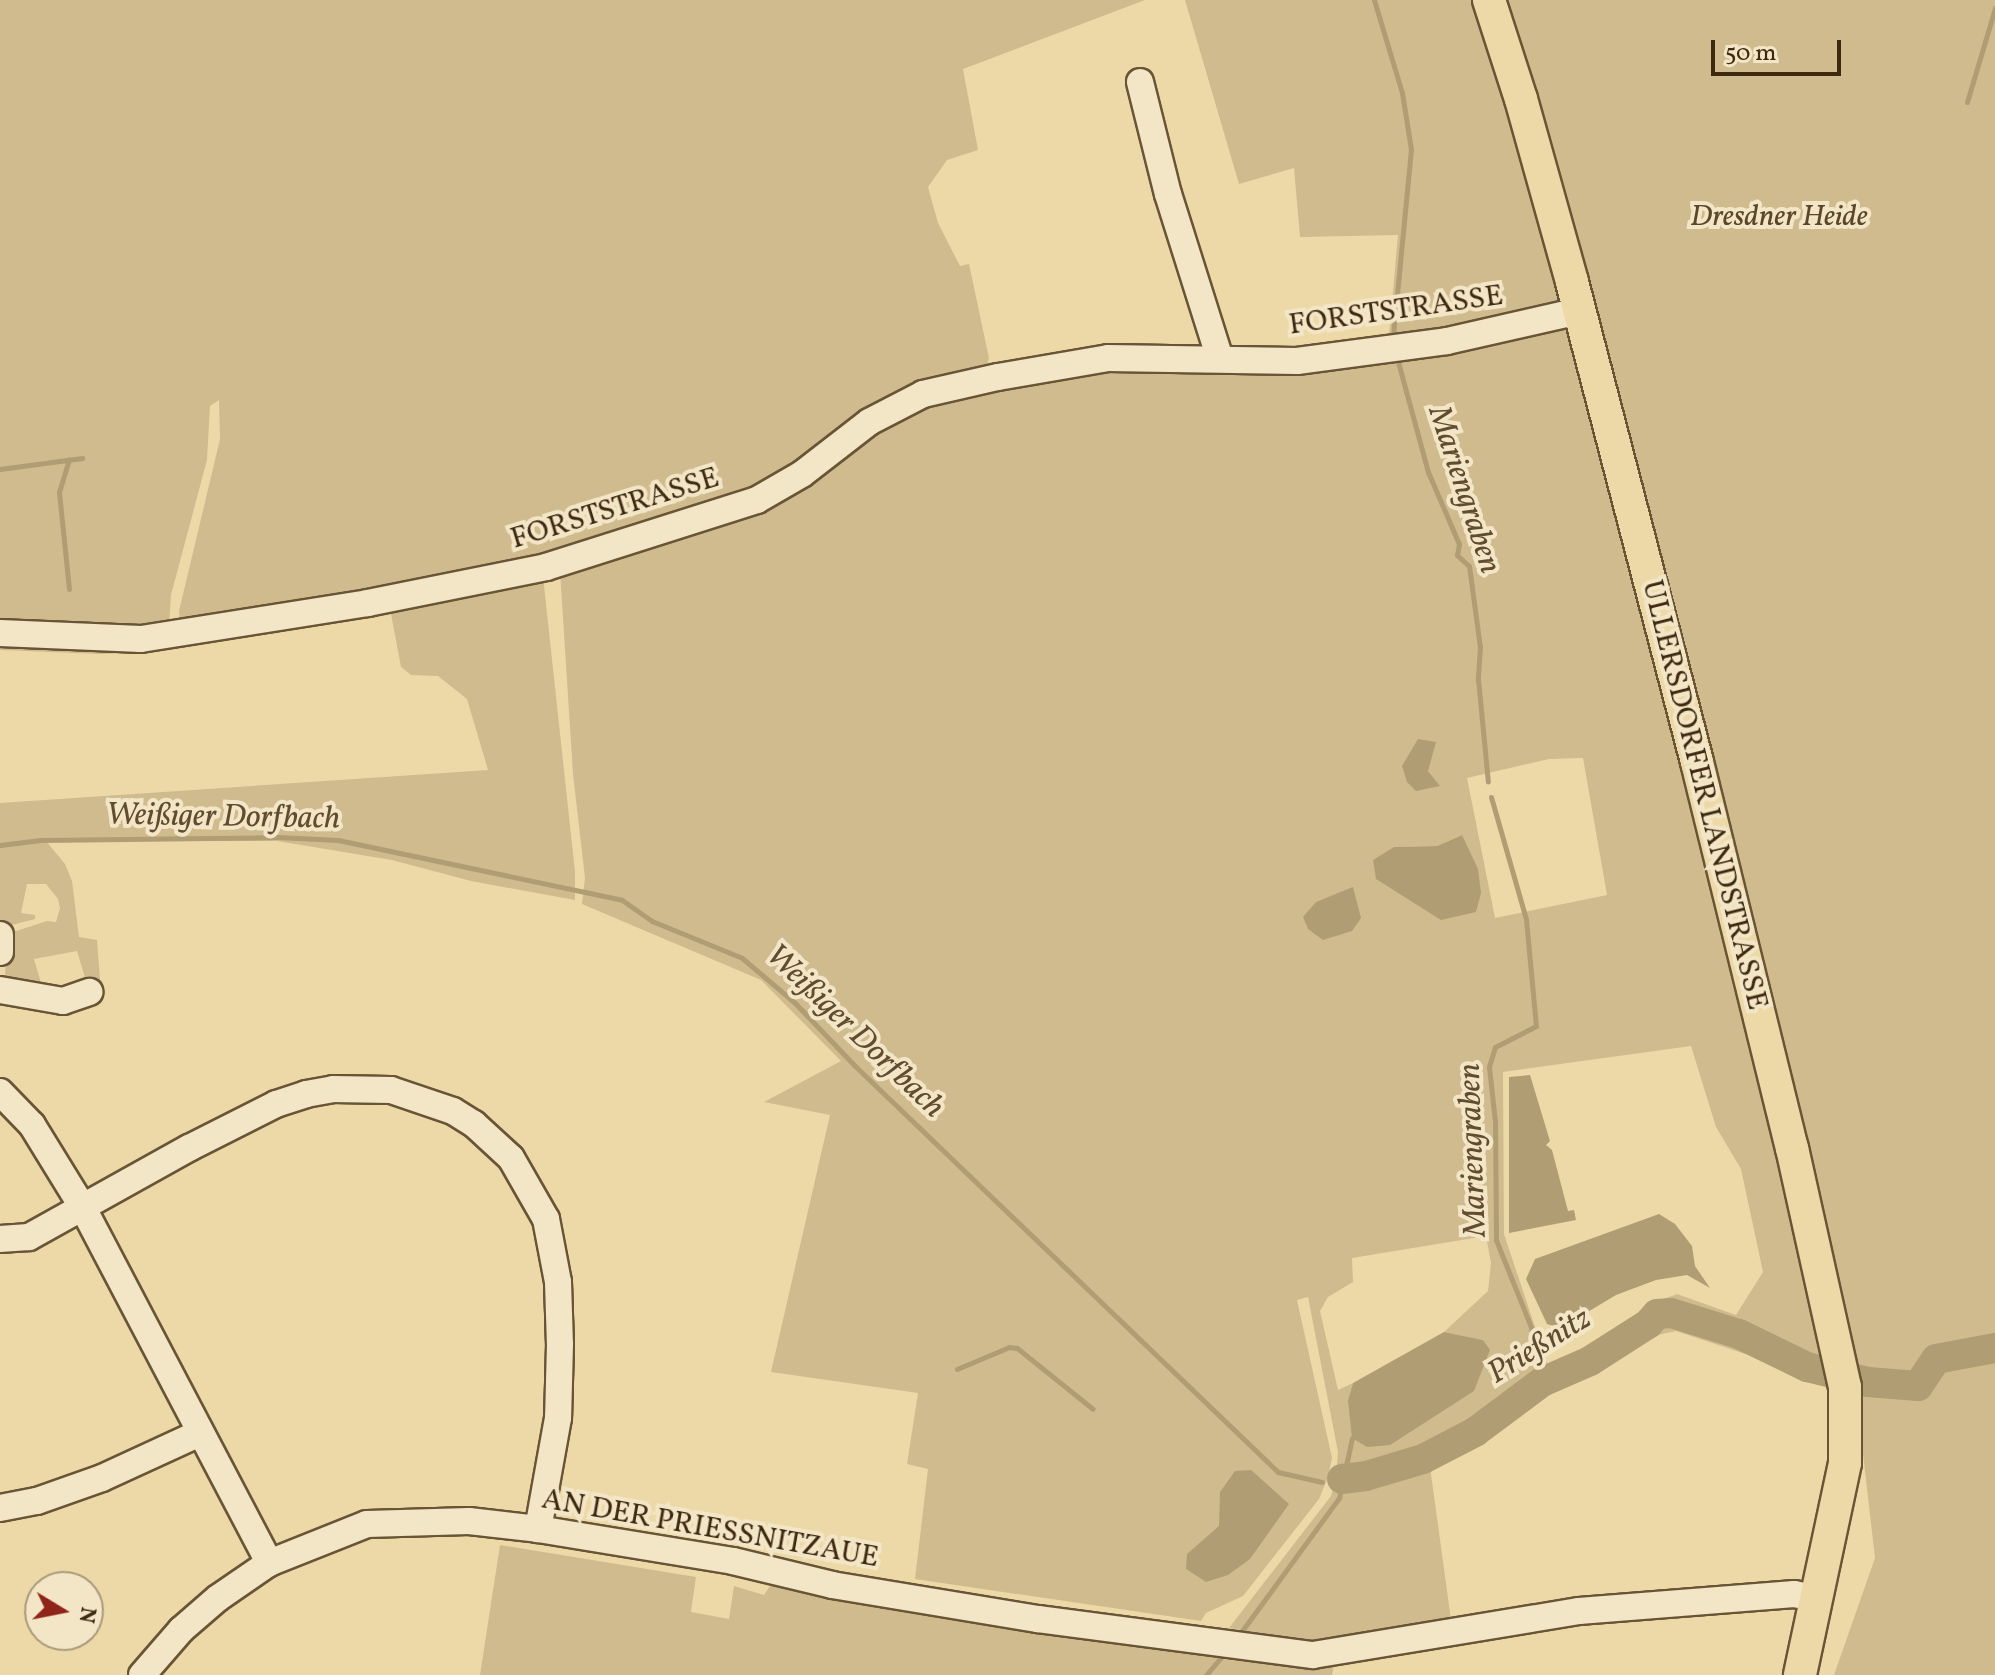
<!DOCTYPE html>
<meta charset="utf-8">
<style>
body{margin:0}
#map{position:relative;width:1995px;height:1675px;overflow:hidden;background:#edd9a7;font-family:Vollkorn,serif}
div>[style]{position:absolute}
.green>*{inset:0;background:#cfbb8d}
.water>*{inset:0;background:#b19d74}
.stream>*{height:5px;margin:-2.5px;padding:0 2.5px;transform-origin:2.5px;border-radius:2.5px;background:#b19d74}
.river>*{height:30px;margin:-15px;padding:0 15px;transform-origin:15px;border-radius:15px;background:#b19d74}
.roads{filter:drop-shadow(2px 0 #695536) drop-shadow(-2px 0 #695536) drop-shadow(0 2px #695536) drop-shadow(0 -2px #695536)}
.minor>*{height:26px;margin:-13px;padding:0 13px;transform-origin:13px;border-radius:13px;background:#f3e6c6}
.major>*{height:32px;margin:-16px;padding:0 16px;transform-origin:16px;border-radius:16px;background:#edd9a7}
span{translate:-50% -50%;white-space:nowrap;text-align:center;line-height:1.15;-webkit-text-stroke:8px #f3e6c6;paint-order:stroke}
.park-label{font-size:30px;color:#5a4629;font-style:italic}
.street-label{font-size:30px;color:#3d2910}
.water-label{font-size:32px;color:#604c2e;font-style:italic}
.north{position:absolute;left:24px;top:1571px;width:80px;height:80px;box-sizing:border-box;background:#f3e6c6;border:2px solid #aa9a7d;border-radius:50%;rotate:100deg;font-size:22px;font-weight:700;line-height:32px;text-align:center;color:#3d2910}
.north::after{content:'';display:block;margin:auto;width:28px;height:36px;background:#8f2418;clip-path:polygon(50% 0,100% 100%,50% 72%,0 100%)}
.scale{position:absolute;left:1711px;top:40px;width:130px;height:36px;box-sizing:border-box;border:4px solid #3d2910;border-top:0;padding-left:10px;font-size:24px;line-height:28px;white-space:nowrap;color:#3d2910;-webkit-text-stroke:6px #f3e6c6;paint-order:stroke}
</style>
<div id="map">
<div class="green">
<i style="clip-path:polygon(0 0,1145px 0,963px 69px,978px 150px,947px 160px,928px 187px,938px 223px,960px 266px,969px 264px,989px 358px,986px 369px,754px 493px,543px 560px,180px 625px,179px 611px,220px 439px,219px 400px,210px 406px,207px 460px,171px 595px,169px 626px,134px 649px,134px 653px,99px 654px,0 650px)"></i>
<i style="clip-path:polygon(evenodd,1185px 0,1995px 0,1995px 1675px,1834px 1675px,1875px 1558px,1863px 1454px,1810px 1224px,1831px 1370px,1827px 1381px,1676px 1331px,1648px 1337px,1643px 1307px,1677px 1294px,1736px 1315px,1763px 1272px,1741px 1169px,1716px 1127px,1691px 1046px,1503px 1072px,1504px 1234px,1551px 1375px,1428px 1452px,1451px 1620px,1316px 1643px,1229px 1628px,1331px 1496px,1336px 1478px,1338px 1452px,1308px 1297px,1297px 1300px,1332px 1458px,1328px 1477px,1319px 1499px,1243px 1596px,1206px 1613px,1201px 1621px,915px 1579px,928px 1469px,907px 1464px,918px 1393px,771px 1372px,830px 1115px,764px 1102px,841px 1061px,761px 980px,582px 904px,585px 878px,573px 774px,560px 571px,768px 507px,876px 429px,925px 404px,1103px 369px,1283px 376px,1449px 348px,1389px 337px,1398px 235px,1300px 237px,1294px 168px,1239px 184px,1185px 0,1583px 758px,1607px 895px,1495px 918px,1467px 778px,1549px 759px,1583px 758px,1185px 0,1461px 835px,1376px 879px,1394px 847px,1437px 846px,1461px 835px,1185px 0,1486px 1236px,1491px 1263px,1488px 1291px,1444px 1332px,1483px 1340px,1348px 1400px,1353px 1383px,1338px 1390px,1320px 1311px,1328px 1297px,1353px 1282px,1352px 1258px,1486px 1236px)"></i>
<i style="clip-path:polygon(543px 576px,575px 872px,575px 900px,471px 881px,392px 860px,277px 841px,46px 841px,65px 864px,72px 881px,79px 937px,97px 940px,101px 992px,86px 981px,77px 951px,34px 959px,43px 990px,10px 986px,5px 973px,10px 933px,47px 921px,56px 922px,60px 908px,58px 899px,46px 884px,27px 884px,21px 913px,35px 915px,35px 919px,0 928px,0 803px,488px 770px,467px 699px,438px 676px,411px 675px,401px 667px,391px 614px,395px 604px)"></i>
<i style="clip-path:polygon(500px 1545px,696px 1577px,691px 1612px,729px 1619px,734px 1586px,764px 1595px,772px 1583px,1229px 1660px,1298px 1666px,1334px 1664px,1332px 1675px,480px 1675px)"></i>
</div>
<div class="water">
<i style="clip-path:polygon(1418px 739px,1436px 742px,1428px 771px,1440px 786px,1416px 791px,1407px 782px,1402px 766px)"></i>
<i style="clip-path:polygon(1462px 835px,1478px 869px,1481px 893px,1476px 912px,1441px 920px,1376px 879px,1373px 860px,1394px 847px,1437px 846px)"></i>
<i style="clip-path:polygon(1353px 887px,1361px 918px,1352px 931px,1323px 940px,1308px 929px,1303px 917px,1316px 902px)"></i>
<i style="clip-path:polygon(1530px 1075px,1550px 1141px,1546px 1145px,1552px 1150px,1568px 1211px,1574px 1210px,1576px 1220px,1509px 1233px,1509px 1077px)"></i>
<i style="clip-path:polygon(1659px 1214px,1675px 1224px,1692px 1246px,1695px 1266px,1710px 1288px,1687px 1275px,1656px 1280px,1616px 1295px,1561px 1328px,1547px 1324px,1526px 1279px,1535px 1259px)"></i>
<i style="clip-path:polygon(1444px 1332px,1483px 1340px,1490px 1350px,1474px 1391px,1390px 1445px,1367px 1447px,1352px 1438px,1348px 1400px,1353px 1383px)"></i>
<i style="clip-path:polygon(1251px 1470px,1289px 1504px,1250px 1559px,1228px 1575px,1206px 1582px,1186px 1569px,1187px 1554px,1219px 1526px,1220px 1492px,1235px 1471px)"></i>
</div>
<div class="stream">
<i style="left:1374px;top:0;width:97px;rotate:73.2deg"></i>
<i style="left:1402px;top:93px;width:57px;rotate:80.9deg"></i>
<i style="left:1411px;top:149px;width:187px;rotate:95.5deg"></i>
<i style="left:1967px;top:102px;width:98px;rotate:-73.4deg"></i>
<i style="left:1397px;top:358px;width:118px;rotate:74.8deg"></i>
<i style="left:1428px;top:472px;width:78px;rotate:66.7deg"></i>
<i style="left:1459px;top:544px;width:11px;rotate:100deg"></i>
<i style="left:1457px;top:555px;width:16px;rotate:43deg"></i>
<i style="left:1469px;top:566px;width:82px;rotate:82.3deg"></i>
<i style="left:1480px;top:647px;width:32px;rotate:94deg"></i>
<i style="left:1478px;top:679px;width:103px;rotate:84.5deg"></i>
<i style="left:0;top:469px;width:83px;rotate:-7.6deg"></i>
<i style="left:69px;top:589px;width:98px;rotate:-95.9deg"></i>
<i style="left:59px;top:492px;width:34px;rotate:-73deg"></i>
<i style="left:1491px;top:797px;width:127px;rotate:74deg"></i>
<i style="left:1526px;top:919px;width:107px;rotate:84.7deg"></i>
<i style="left:1536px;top:1026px;width:46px;rotate:152.9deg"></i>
<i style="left:1495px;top:1047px;width:21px;rotate:107deg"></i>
<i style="left:1489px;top:1067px;width:54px;rotate:83.7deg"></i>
<i style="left:1495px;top:1121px;width:119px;rotate:89.5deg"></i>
<i style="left:1496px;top:1240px;width:94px;rotate:68.1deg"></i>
<i style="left:1531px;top:1327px;width:56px;rotate:78.7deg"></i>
<i style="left:0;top:845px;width:41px;rotate:-7deg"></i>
<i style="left:41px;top:840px;width:237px;rotate:-0.7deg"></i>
<i style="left:278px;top:837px;width:60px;rotate:2.9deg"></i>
<i style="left:338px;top:840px;width:290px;rotate:11.9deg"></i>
<i style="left:622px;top:900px;width:37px;rotate:35deg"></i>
<i style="left:652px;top:921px;width:97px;rotate:22.3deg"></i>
<i style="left:742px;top:958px;width:70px;rotate:40.3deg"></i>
<i style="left:795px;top:1003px;width:86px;rotate:46.4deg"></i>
<i style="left:854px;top:1065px;width:588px;rotate:43.83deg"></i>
<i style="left:1278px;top:1472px;width:45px;rotate:12.8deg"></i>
<i style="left:957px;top:1369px;width:56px;rotate:-22.9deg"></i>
<i style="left:1009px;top:1347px;width:8px;rotate:7deg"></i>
<i style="left:1017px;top:1348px;width:97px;rotate:38.8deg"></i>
<i style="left:1239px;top:1635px;width:170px;rotate:-53.9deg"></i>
<i style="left:1339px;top:1498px;width:61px;rotate:-77.8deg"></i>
<i style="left:1206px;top:1675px;width:30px;rotate:-50deg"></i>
</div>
<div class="river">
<i style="left:1342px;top:1479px;width:24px;rotate:-7deg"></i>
<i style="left:1366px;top:1476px;width:59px;rotate:-16.6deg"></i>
<i style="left:1423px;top:1459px;width:59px;rotate:-27.4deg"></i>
<i style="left:1475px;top:1432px;width:84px;rotate:-36.7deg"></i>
<i style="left:1542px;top:1382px;width:52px;rotate:-23.6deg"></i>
<i style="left:1590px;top:1361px;width:69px;rotate:-32.5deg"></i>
<i style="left:1648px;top:1324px;width:13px;rotate:-48deg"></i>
<i style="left:1657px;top:1314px;width:14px;rotate:-4deg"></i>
<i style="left:1671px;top:1313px;width:71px;rotate:17.2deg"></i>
<i style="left:1739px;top:1334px;width:76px;rotate:25.9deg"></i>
<i style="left:1807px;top:1367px;width:63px;rotate:13.8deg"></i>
<i style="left:1868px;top:1382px;width:50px;rotate:4.6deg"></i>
<i style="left:1918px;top:1386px;width:32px;rotate:-56deg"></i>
<i style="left:1936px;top:1359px;width:60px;rotate:-10.6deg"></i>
</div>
<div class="roads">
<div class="minor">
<i style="left:1140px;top:82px;width:115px;rotate:76deg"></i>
<i style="left:1168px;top:194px;width:173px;rotate:72.5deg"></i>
<i style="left:0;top:633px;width:141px;rotate:2.4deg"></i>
<i style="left:141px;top:639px;width:230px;rotate:-9deg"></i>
<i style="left:368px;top:603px;width:182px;rotate:-11.4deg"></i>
<i style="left:546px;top:567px;width:221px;rotate:-17.6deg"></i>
<i style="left:757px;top:500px;width:52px;rotate:-30deg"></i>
<i style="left:802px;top:474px;width:85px;rotate:-37.8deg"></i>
<i style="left:869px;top:422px;width:61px;rotate:-27.4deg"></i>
<i style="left:923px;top:394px;width:77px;rotate:-12.8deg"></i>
<i style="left:998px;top:377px;width:112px;rotate:-9.8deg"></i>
<i style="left:1108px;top:358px;width:189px;rotate:0.9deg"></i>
<i style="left:1297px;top:361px;width:151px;rotate:-7.6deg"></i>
<i style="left:1447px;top:341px;width:135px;rotate:-12.8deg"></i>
<i style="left:0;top:935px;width:17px;rotate:90deg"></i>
<i style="left:0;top:990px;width:64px;rotate:9.9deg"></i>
<i style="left:63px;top:1001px;width:28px;rotate:-19deg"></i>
<i style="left:0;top:1092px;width:46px;rotate:45.9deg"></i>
<i style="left:32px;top:1125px;width:97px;rotate:58.4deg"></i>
<i style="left:83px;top:1208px;width:401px;rotate:62.3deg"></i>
<i style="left:0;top:1239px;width:29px;rotate:-4deg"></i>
<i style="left:29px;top:1237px;width:183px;rotate:-29.1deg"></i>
<i style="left:189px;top:1148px;width:97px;rotate:-26.8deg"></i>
<i style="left:276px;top:1104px;width:32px;rotate:-18deg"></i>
<i style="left:306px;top:1094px;width:27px;rotate:-10deg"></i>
<i style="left:333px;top:1089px;width:58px;rotate:1deg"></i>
<i style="left:391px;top:1090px;width:65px;rotate:18.7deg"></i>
<i style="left:453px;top:1111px;width:25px;rotate:32deg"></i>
<i style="left:474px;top:1124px;width:50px;rotate:42.6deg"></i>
<i style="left:511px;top:1158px;width:70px;rotate:60.2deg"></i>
<i style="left:546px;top:1219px;width:64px;rotate:79.2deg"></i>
<i style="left:558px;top:1282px;width:62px;rotate:88.2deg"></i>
<i style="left:560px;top:1344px;width:74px;rotate:91.5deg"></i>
<i style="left:558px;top:1418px;width:113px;rotate:100.2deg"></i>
<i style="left:0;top:1508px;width:38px;rotate:-11deg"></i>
<i style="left:37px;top:1501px;width:69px;rotate:-19.5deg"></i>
<i style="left:102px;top:1478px;width:108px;rotate:-24.7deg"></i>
<i style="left:142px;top:1675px;width:60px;rotate:-49.1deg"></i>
<i style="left:181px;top:1630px;width:49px;rotate:-40.9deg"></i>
<i style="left:218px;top:1598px;width:62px;rotate:-34.5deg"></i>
<i style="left:269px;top:1563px;width:105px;rotate:-21.7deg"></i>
<i style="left:367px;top:1524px;width:102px;rotate:-1.7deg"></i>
<i style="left:469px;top:1521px;width:69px;rotate:6.6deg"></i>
<i style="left:538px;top:1529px;width:198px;rotate:9.3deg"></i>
<i style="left:733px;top:1561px;width:102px;rotate:13.6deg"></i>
<i style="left:832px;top:1585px;width:209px;rotate:9.4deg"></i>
<i style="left:1038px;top:1619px;width:277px;rotate:7.5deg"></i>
<i style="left:1313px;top:1655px;width:270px;rotate:-9.4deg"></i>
<i style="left:1579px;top:1611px;width:216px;rotate:-4.5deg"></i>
<i style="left:1794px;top:1594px;width:21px;rotate:11deg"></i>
</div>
<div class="major">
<i style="left:1489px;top:0;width:104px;rotate:72.1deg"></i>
<i style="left:1521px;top:99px;width:190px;rotate:74.4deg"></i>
<i style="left:1572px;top:282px;width:496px;rotate:75.4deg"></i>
<i style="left:1697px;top:762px;width:398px;rotate:76.2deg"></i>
<i style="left:1792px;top:1148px;width:245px;rotate:77.5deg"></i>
<i style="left:1845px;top:1387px;width:76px;rotate:90deg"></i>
<i style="left:1845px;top:1463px;width:217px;rotate:102deg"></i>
</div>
</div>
<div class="park-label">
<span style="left:1779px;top:217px">Dresdner Heide</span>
</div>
<div class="street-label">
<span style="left:1396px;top:311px;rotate:-8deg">FORSTSTRASSE</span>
<span style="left:615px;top:509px;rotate:-17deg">FORSTSTRASSE</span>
<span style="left:1704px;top:795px;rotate:76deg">ULLERSDORFER LANDSTRASSE</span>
<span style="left:710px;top:1529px;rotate:10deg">AN DER PRIESSNITZAUE</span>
</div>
<div class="water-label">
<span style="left:1463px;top:490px;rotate:72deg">Mariengraben</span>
<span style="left:223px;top:818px;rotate:1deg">Weißiger Dorfbach</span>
<span style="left:854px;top:1032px;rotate:44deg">Weißiger Dorfbach</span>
<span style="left:1474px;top:1150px;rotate:-92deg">Mariengraben</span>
<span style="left:1540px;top:1347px;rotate:-32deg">Prießnitz</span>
</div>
<div class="north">N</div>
<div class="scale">50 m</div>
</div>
